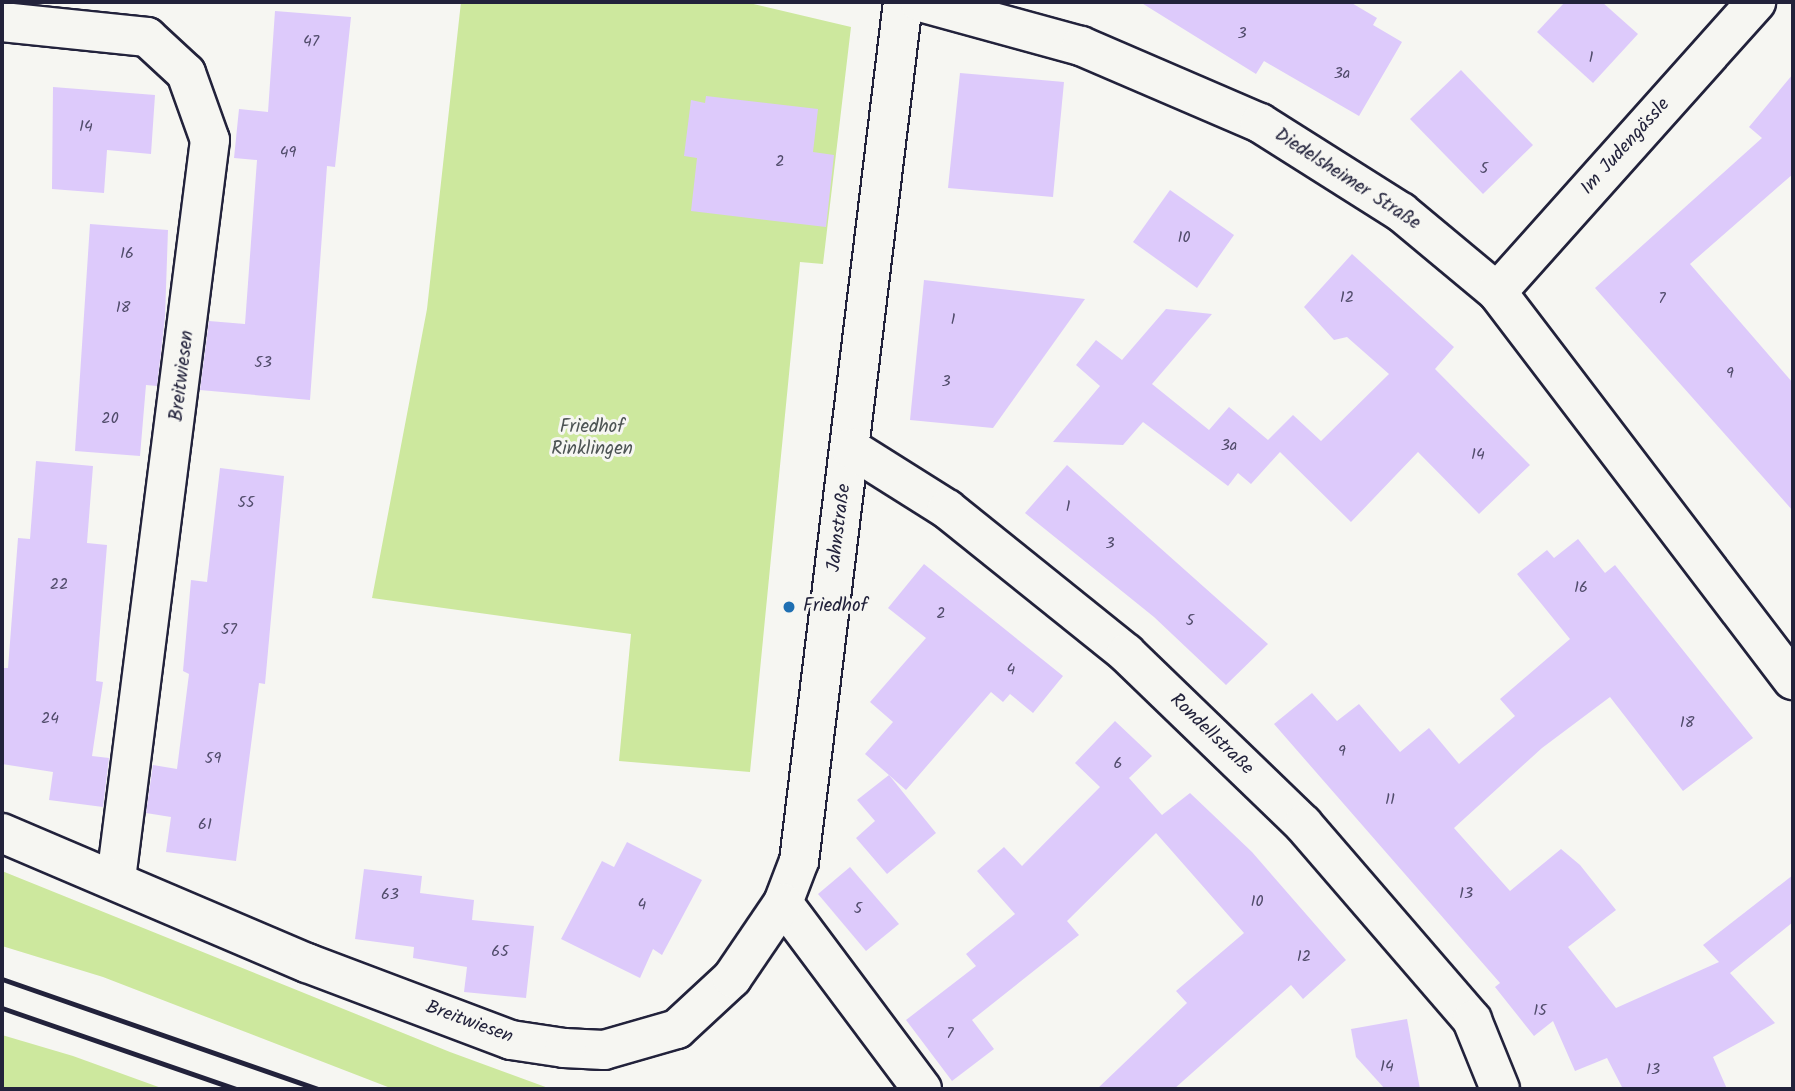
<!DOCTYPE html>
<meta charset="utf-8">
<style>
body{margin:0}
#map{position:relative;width:1795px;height:1091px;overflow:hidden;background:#f6f6f2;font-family:Kalam,sans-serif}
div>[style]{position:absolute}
.green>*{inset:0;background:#cde89e}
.building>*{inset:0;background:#ddcafb}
.roads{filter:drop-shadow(2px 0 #22223b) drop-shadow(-2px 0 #22223b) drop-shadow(0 2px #22223b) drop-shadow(0 -2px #22223b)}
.street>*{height:38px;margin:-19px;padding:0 19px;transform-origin:19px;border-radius:19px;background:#f6f6f2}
.rail>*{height:5px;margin:-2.5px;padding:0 2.5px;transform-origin:2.5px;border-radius:2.5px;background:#22223b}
.dots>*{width:19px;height:19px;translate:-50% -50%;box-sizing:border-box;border:4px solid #f6f6f2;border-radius:50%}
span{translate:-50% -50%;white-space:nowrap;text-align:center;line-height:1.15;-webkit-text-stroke:6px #f6f6f2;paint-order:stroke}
.number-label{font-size:16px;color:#514c6b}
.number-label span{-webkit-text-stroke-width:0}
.street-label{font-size:19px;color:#22223b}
.park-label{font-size:19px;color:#4d5454}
.poi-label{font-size:19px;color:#22223b}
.left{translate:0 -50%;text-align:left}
.frame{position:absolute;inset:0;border:4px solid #22223b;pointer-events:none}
</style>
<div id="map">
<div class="green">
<i style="clip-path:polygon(461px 2px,745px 2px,851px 27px,823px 264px,800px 262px,750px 772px,619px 761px,631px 634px,372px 598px,427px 309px)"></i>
<i style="clip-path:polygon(2px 871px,450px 1052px,551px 1089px,393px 1089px,103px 977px,2px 946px)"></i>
<i style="clip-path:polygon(2px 1035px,73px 1056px,164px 1089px,2px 1089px)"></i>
</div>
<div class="building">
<i style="clip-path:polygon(1140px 2px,1350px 2px,1377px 18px,1373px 25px,1402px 42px,1359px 116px,1264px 61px,1256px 74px)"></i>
<i style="clip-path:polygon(1565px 2px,1602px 2px,1638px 34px,1593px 83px,1537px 32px)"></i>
<i style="clip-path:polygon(275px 11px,351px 17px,335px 167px,327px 166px,310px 400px,200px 390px,209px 321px,245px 324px,257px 160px,234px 158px,239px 109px,268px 112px)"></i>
<i style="clip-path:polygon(1461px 70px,1533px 145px,1483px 194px,1410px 119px)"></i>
<i style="clip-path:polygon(960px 73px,1064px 82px,1053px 197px,948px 188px)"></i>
<i style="clip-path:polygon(1793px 74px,1793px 174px,1690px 264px,1793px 383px,1793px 511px,1595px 288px,1762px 138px,1749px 127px)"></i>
<i style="clip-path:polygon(53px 87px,155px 95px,151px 154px,107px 150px,104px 193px,52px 189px)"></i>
<i style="clip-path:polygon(706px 96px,818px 109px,813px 152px,834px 155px,826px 227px,691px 211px,697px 158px,684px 156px,691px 100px,705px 103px)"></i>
<i style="clip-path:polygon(1170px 190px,1234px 235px,1197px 288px,1133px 242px)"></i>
<i style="clip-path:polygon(90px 224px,168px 230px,165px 317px,157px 386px,146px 385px,140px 456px,75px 451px)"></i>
<i style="clip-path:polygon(1352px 254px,1454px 347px,1435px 369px,1530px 465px,1479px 514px,1418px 452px,1351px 522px,1280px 452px,1251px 484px,1238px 473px,1228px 486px,1143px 422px,1123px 445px,1053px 442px,1100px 386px,1076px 365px,1096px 340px,1122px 360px,1166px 309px,1212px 314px,1152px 384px,1209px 430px,1229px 407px,1268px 440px,1293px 415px,1321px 441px,1389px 374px,1347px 337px,1334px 340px,1304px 307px)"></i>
<i style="clip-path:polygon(924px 280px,1085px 299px,993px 428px,910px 420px)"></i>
<i style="clip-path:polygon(36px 461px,93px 466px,87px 543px,107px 545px,96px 681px,103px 682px,92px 756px,109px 758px,103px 807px,49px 800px,53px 772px,2px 764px,2px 668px,8px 668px,18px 538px,30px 539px)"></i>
<i style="clip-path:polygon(1067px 465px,1268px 644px,1226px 685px,1154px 617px,1025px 513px)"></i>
<i style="clip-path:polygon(220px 468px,284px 476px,265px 684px,259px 683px,236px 861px,166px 852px,171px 817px,146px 813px,153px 765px,177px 769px,189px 674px,183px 671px,191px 580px,207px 582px)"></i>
<i style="clip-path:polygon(1578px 539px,1605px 573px,1615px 565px,1753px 738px,1683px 791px,1610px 697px,1542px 748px,1454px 828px,1510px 891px,1561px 849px,1580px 865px,1616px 910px,1568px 947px,1616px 1008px,1719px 962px,1703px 945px,1793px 875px,1793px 922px,1730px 973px,1775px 1023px,1713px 1057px,1727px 1089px,1623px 1089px,1607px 1058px,1575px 1071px,1553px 1021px,1534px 1036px,1495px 987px,1500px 983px,1274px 724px,1312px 693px,1337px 721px,1359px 704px,1400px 752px,1429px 728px,1459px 764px,1515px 716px,1500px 699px,1570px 639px,1517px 574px,1547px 550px,1554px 558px)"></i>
<i style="clip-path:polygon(924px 564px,1063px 676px,1033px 713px,1010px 694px,1003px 702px,991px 692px,906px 790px,865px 754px,893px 722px,870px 702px,926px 638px,888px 608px)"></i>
<i style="clip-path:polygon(1115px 721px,1152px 756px,1129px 778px,1162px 815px,1190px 793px,1252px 852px,1346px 960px,1303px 999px,1291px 985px,1174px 1089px,1097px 1089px,1187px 1003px,1176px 991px,1244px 933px,1156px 833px,1067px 921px,1079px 935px,972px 1020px,994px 1049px,952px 1081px,906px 1020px,976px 966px,966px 954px,1015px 914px,977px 871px,1004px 847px,1022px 866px,1100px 787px,1075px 763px)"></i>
<i style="clip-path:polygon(889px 775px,936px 833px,887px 874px,856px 838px,875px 821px,857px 800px)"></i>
<i style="clip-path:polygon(627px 842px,702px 880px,662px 955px,653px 949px,640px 978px,561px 939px,602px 861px,614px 867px)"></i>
<i style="clip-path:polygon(850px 867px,899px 924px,866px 951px,818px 894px)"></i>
<i style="clip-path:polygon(364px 869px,422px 876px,420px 893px,474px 900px,472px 920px,534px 926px,526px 998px,464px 992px,467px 967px,413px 958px,414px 947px,355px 939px)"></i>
<i style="clip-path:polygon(1407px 1019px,1420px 1089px,1385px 1089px,1356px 1057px,1351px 1029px)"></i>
</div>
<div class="roads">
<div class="street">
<i style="left:903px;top:2px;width:865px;rotate:96.9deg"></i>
<i style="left:799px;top:861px;width:45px;rotate:110.9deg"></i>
<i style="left:783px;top:903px;width:232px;rotate:53.2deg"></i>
<i style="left:920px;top:2px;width:167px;rotate:15.3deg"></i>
<i style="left:1081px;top:46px;width:195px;rotate:23.3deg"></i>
<i style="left:1260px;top:123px;width:167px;rotate:32.3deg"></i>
<i style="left:1401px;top:212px;width:125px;rotate:39.8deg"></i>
<i style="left:1497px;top:292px;width:488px;rotate:52.7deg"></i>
<i style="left:2px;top:22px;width:146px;rotate:5.9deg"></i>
<i style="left:147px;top:37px;width:53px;rotate:42.7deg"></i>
<i style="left:186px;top:73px;width:71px;rotate:70.3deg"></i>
<i style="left:210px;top:140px;width:745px;rotate:97.25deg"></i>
<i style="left:1497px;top:292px;width:389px;rotate:-48.2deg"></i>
<i style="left:850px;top:448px;width:115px;rotate:32.2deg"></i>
<i style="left:947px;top:509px;width:230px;rotate:38.8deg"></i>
<i style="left:1126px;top:653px;width:246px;rotate:44deg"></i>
<i style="left:1303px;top:824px;width:259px;rotate:49.2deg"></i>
<i style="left:1472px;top:1020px;width:74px;rotate:67.9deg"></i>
<i style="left:2px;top:833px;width:332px;rotate:23.1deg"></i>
<i style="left:307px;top:963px;width:218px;rotate:20.7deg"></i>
<i style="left:511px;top:1040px;width:54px;rotate:8.6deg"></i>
<i style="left:564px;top:1048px;width:40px;rotate:2.9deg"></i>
<i style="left:604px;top:1050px;width:76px;rotate:-16deg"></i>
<i style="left:677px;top:1029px;width:75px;rotate:-42.8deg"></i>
<i style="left:732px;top:978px;width:91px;rotate:-55.8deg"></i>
</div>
</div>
<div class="rail">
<i style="left:2px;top:979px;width:334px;rotate:19.2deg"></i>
<i style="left:2px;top:1008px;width:248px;rotate:19.1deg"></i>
</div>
<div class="dots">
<i style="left:789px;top:607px;background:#1f6fb2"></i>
</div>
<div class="number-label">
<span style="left:1242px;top:34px">3</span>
<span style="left:311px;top:42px">47</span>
<span style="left:1591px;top:58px">1</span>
<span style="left:1342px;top:74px">3a</span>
<span style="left:86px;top:127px">14</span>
<span style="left:288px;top:153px">49</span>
<span style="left:780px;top:162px">2</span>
<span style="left:1484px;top:169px">5</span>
<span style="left:1184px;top:238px">10</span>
<span style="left:127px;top:254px">16</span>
<span style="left:1347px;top:298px">12</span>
<span style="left:1662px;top:299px">7</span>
<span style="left:123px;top:308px">18</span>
<span style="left:953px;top:320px">1</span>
<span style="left:263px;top:363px">53</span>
<span style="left:1730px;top:374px">9</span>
<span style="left:946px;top:382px">3</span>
<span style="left:110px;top:419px">20</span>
<span style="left:1229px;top:446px">3a</span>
<span style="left:1478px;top:455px">14</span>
<span style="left:246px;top:503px">55</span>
<span style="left:1068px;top:507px">1</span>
<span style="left:1110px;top:544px">3</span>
<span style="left:59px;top:585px">22</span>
<span style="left:1581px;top:588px">16</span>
<span style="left:941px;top:614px">2</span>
<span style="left:1190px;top:621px">5</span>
<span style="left:229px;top:630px">57</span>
<span style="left:1011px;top:670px">4</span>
<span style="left:50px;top:719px">24</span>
<span style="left:1687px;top:723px">18</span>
<span style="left:1342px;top:752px">9</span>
<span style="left:213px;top:759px">59</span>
<span style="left:1118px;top:764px">6</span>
<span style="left:1390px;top:800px">11</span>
<span style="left:205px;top:825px">61</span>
<span style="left:1466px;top:894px">13</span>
<span style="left:390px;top:895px">63</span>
<span style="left:1257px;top:902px">10</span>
<span style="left:642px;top:905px">4</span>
<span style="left:858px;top:909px">5</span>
<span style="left:500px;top:952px">65</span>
<span style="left:1304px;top:957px">12</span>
<span style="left:1540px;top:1011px">15</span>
<span style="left:950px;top:1034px">7</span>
<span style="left:1387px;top:1067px">14</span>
<span style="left:1653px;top:1070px">13</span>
</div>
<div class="street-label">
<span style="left:1626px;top:147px;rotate:-48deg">Im Judengässle</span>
<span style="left:1347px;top:180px;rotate:33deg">Diedelsheimer Straße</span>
<span style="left:183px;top:376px;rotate:-83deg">Breitwiesen</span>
<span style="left:840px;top:528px;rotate:-83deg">Jahnstraße</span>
<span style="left:1211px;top:735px;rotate:44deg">Rondellstraße</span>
<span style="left:469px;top:1023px;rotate:20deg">Breitwiesen</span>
</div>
<div class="park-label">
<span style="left:592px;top:439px">Friedhof<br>Rinklingen</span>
</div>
<div class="poi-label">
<span class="left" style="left:803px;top:607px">Friedhof</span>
</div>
<div class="frame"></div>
</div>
